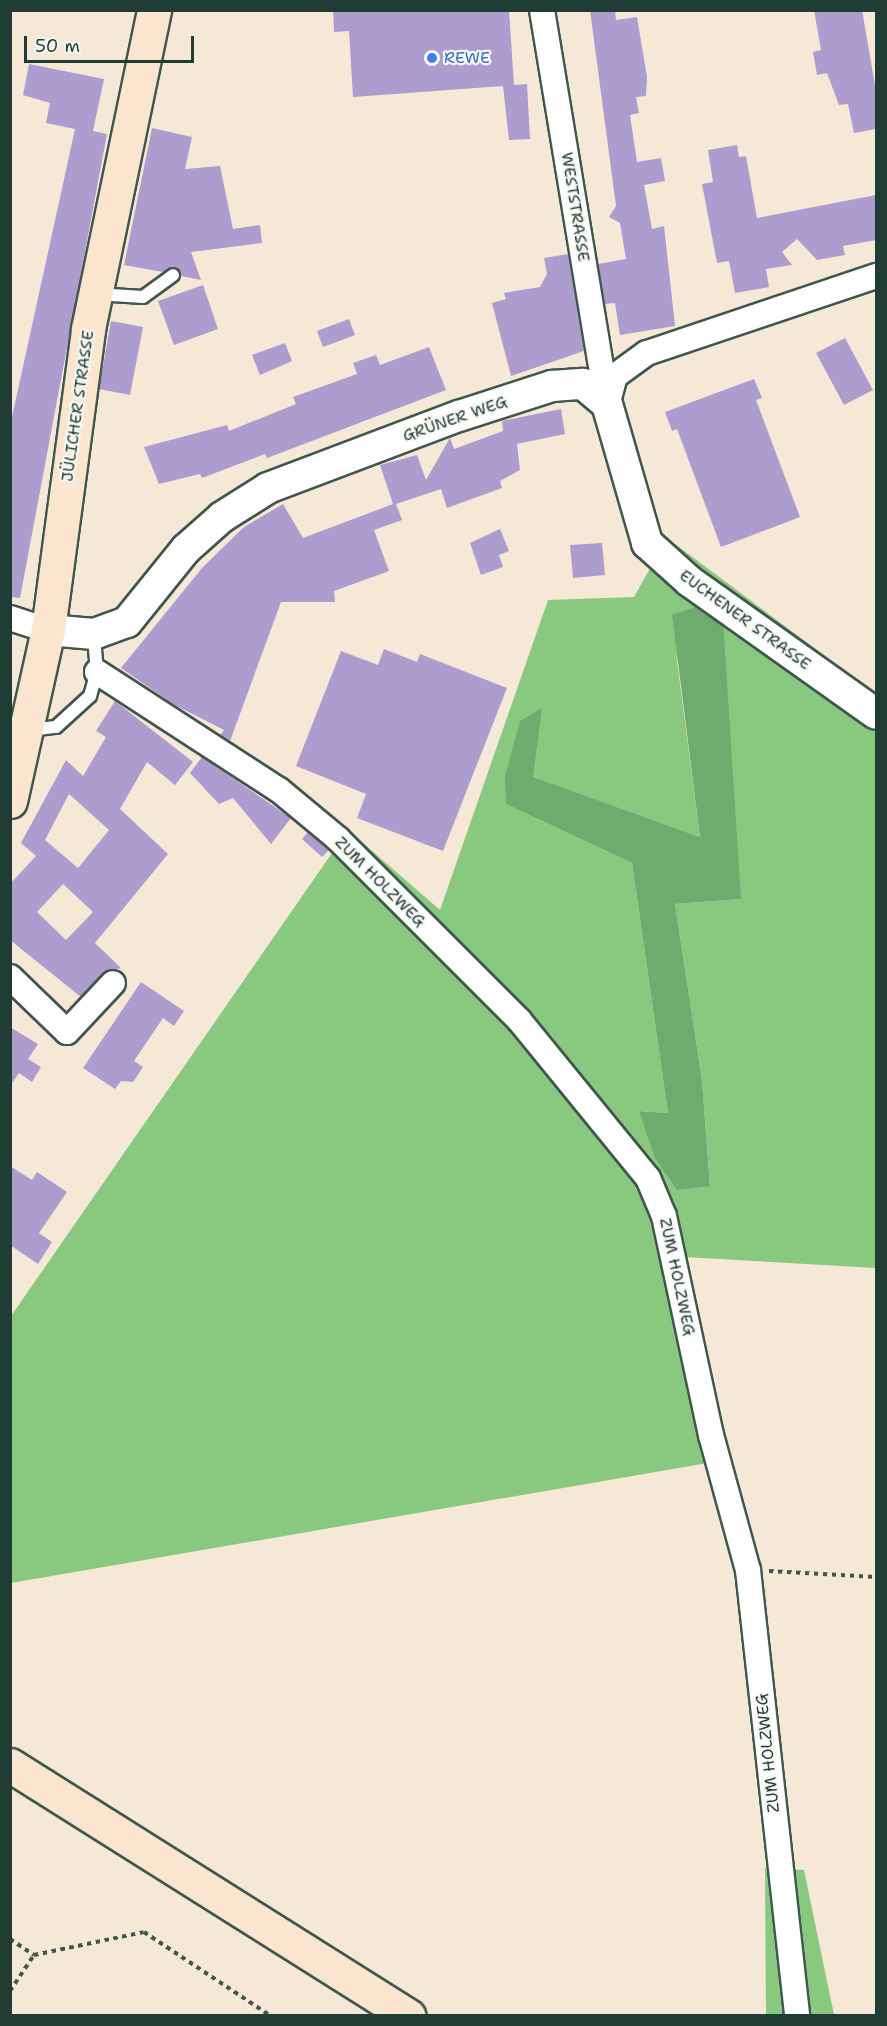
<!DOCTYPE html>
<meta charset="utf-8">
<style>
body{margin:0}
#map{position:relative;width:887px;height:2026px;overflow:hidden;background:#f5e8d7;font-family:"Shantell Sans",sans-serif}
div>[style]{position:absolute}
.green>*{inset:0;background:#89c87f}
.forest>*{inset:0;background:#6eac6e}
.building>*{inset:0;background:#ad9cce}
.path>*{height:4px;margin-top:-2px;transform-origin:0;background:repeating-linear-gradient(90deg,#3f574c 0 4.5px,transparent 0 9px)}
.roads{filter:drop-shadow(2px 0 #3f574c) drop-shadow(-2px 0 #3f574c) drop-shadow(0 2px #3f574c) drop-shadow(0 -2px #3f574c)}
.service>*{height:12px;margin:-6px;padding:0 6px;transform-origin:6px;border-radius:6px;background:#fff}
.minor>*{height:24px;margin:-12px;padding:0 12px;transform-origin:12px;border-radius:12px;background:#fff}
.tertiary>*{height:30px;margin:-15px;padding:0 15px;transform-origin:15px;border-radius:15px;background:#fff}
.secondary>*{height:33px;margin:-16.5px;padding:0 16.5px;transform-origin:16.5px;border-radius:16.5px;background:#fbe5cf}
.dots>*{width:16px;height:16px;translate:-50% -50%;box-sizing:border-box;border:3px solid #f6f6f2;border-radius:50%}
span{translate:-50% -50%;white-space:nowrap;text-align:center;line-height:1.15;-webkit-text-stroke:4.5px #f6f6f2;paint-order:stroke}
.shop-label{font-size:16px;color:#366cbe}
.left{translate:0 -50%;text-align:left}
.street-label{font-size:16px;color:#1f3d34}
.frame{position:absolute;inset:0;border:12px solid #1f3d34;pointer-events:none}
.scale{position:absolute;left:24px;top:36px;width:170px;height:27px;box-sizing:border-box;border:3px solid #1f3d34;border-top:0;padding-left:8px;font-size:18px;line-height:21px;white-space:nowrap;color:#1f3d34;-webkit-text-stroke:4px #f6f6f2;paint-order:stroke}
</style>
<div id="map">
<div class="green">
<i style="clip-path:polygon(evenodd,667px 538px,876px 694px,876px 1268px,685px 1257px,725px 1460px,11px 1583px,11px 1316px,348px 830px,440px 910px,548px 600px,634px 597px,667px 538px,676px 653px,741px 899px,675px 904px,702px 1080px,710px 1185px,640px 1111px,668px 1113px,632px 863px,506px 804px,541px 708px,532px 777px,700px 837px,676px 653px)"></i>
<i style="clip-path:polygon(765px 1868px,804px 1870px,834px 2015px,766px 2015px)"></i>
</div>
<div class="forest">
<i style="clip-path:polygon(698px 606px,723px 620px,741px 899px,675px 904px,702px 1080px,710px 1186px,677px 1190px,655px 1158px,639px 1111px,668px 1113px,632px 863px,506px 804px,505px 776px,520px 721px,542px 708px,533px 777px,700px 837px,672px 615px)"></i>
</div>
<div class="building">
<i style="clip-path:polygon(333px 10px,509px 10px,514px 85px,527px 84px,530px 139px,509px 140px,503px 86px,353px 97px,349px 31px,334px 32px)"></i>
<i style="clip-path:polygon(590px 10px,615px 10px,616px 20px,637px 17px,647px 77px,646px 96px,636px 97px,639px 113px,630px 115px,637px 162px,661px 158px,665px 181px,644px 185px,652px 229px,664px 226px,675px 326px,620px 335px,615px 303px,605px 304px,598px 264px,626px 259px,620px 223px,609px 217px,616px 206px)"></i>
<i style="clip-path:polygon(814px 10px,862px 10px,876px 91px,876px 129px,854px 133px,848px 104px,839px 105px,827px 73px,817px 75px,813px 52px,821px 50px)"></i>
<i style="clip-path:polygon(29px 64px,104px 79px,93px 131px,107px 134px,20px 598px,10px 597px,10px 426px,75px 129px,46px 123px,50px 103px,23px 95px)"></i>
<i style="clip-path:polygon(152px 128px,192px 137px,185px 169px,220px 166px,233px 229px,260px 225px,262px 243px,191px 252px,201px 280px,181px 276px,176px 267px,163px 272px,124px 265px)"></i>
<i style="clip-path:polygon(737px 145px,739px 157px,746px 156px,757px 218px,876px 195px,876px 240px,843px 246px,845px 255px,817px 260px,797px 239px,782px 252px,792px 265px,766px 269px,769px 287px,735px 293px,729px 261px,717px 263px,702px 184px,713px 182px,708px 150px)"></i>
<i style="clip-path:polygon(568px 254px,584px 351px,511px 376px,492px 303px,506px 299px,504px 293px,540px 287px,547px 274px,544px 258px)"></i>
<i style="clip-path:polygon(203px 285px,218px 329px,174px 345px,158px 301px)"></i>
<i style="clip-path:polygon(349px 319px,355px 335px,323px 347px,317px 331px)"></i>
<i style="clip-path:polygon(111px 321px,143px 327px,130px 395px,99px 389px)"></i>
<i style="clip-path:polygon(845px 338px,873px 390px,844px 405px,816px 353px)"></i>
<i style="clip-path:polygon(285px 343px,292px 361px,260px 375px,252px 355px)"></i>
<i style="clip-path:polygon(429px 347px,446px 390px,267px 458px,265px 454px,202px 478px,200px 474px,159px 484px,144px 447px,227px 425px,229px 431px,296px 404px,293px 397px,357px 374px,353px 363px,376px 355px,380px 365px)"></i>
<i style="clip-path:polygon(754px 379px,762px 398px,756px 400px,800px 517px,721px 547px,677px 429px,672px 431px,665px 412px)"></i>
<i style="clip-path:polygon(561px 409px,565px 434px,517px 444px,520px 470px,500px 481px,502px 488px,447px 508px,441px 489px,396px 504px,402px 520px,374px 530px,389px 571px,334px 591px,335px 602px,281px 602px,230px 741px,220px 735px,224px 730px,173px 704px,121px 668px,202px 568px,244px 527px,283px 504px,303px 538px,393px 504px,380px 465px,417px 455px,426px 480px,450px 438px,454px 449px,503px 431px,502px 421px)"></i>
<i style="clip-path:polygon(500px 529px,509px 551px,499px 555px,503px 567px,481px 575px,470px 543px)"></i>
<i style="clip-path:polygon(602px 543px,605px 575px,573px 578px,570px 545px)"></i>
<i style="clip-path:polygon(384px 649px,417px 662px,420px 654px,507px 688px,443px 851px,357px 818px,366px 794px,296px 766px,341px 651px,378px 665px)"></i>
<i style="clip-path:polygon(evenodd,115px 701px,193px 762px,175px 785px,147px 762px,120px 809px,168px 854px,95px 943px,121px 968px,103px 973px,81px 997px,10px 940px,10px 884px,36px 856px,21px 843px,66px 760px,83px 776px,106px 737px,96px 731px,115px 701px,69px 794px,109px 830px,78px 868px,45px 840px,69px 794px,115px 701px,63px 884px,93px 912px,66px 940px,37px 912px,63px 884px)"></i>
<i style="clip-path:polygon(202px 757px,291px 818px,271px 844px,233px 798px,219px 804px,190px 773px)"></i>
<i style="clip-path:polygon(308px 832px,329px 850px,322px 857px,302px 839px)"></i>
<i style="clip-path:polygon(141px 982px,184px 1011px,174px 1026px,163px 1018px,134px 1061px,143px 1067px,133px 1082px,121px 1081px,115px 1089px,83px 1068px)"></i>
<i style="clip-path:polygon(10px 1027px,38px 1044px,28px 1059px,41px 1067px,32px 1082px,19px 1073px,10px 1086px)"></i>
<i style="clip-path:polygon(10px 1166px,32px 1180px,37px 1172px,67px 1192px,39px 1233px,52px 1242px,38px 1264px,10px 1245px)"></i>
</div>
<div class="path">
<i style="left:769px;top:1571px;width:107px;rotate:3.2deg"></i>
<i style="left:10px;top:1939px;width:29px;rotate:34deg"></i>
<i style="left:10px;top:1991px;width:43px;rotate:-56.3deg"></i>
<i style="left:34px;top:1955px;width:112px;rotate:-11.8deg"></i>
<i style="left:144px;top:1932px;width:152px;rotate:33.5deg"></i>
</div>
<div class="roads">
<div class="service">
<i style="left:96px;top:294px;width:47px;rotate:3.7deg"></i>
<i style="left:143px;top:297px;width:37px;rotate:-36deg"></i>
<i style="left:30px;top:730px;width:26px;rotate:-7deg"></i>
<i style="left:56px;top:727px;width:46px;rotate:-42.4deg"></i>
<i style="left:90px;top:696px;width:25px;rotate:-74deg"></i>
<i style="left:97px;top:672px;width:38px;rotate:-95deg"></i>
</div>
<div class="minor">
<i style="left:542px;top:10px;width:399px;rotate:80.6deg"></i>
<i style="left:608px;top:402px;width:27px;rotate:-75deg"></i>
<i style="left:615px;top:376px;width:39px;rotate:-36deg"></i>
<i style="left:647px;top:353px;width:242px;rotate:-18.6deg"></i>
<i style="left:10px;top:618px;width:40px;rotate:18deg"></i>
<i style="left:97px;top:672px;width:217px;rotate:33deg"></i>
<i style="left:279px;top:790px;width:77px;rotate:39.7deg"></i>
<i style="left:338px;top:839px;width:256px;rotate:45deg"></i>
<i style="left:519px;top:1020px;width:204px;rotate:50.8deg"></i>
<i style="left:648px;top:1178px;width:41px;rotate:67.2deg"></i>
<i style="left:664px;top:1216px;width:224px;rotate:77.9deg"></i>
<i style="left:711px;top:1435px;width:140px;rotate:74.7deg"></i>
<i style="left:748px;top:1570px;width:449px;rotate:83.7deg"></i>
<i style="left:10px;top:977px;width:79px;rotate:44deg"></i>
<i style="left:67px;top:1032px;width:67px;rotate:-46.8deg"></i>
</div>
<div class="tertiary">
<i style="left:48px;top:630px;width:46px;rotate:5deg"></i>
<i style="left:94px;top:634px;width:35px;rotate:-20deg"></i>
<i style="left:127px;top:622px;width:94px;rotate:-51.1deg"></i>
<i style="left:186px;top:549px;width:48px;rotate:-41.6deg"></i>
<i style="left:222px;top:517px;width:54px;rotate:-32.2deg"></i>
<i style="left:268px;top:488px;width:204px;rotate:-20.7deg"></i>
<i style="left:459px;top:416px;width:98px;rotate:-17.9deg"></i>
<i style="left:552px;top:386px;width:31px;rotate:-4deg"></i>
<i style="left:583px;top:384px;width:31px;rotate:40deg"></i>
<i style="left:607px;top:404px;width:145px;rotate:73.9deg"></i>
<i style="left:647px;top:543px;width:57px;rotate:42.1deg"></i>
<i style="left:689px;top:581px;width:229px;rotate:35.4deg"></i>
</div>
<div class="secondary">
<i style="left:10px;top:801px;width:175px;rotate:-77.5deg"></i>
<i style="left:48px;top:630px;width:304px;rotate:-82.4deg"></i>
<i style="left:88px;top:329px;width:326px;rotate:-78.3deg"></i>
<i style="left:10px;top:1765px;width:471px;rotate:32.2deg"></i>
</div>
</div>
<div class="dots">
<i style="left:432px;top:58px;background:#3f7fe0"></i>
</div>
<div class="shop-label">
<span class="left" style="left:444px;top:58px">REWE</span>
</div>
<div class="street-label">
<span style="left:575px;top:207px;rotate:81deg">WESTSTRASSE</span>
<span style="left:78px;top:406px;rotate:-82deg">JÜLICHER STRASSE</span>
<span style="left:455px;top:419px;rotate:-19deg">GRÜNER WEG</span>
<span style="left:745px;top:620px;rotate:36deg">EUCHENER STRASSE</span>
<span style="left:380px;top:882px;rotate:45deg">ZUM HOLZWEG</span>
<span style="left:677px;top:1277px;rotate:78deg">ZUM HOLZWEG</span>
<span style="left:768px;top:1753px;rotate:-96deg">ZUM HOLZWEG</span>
</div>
<div class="frame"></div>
<div class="scale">50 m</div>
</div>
